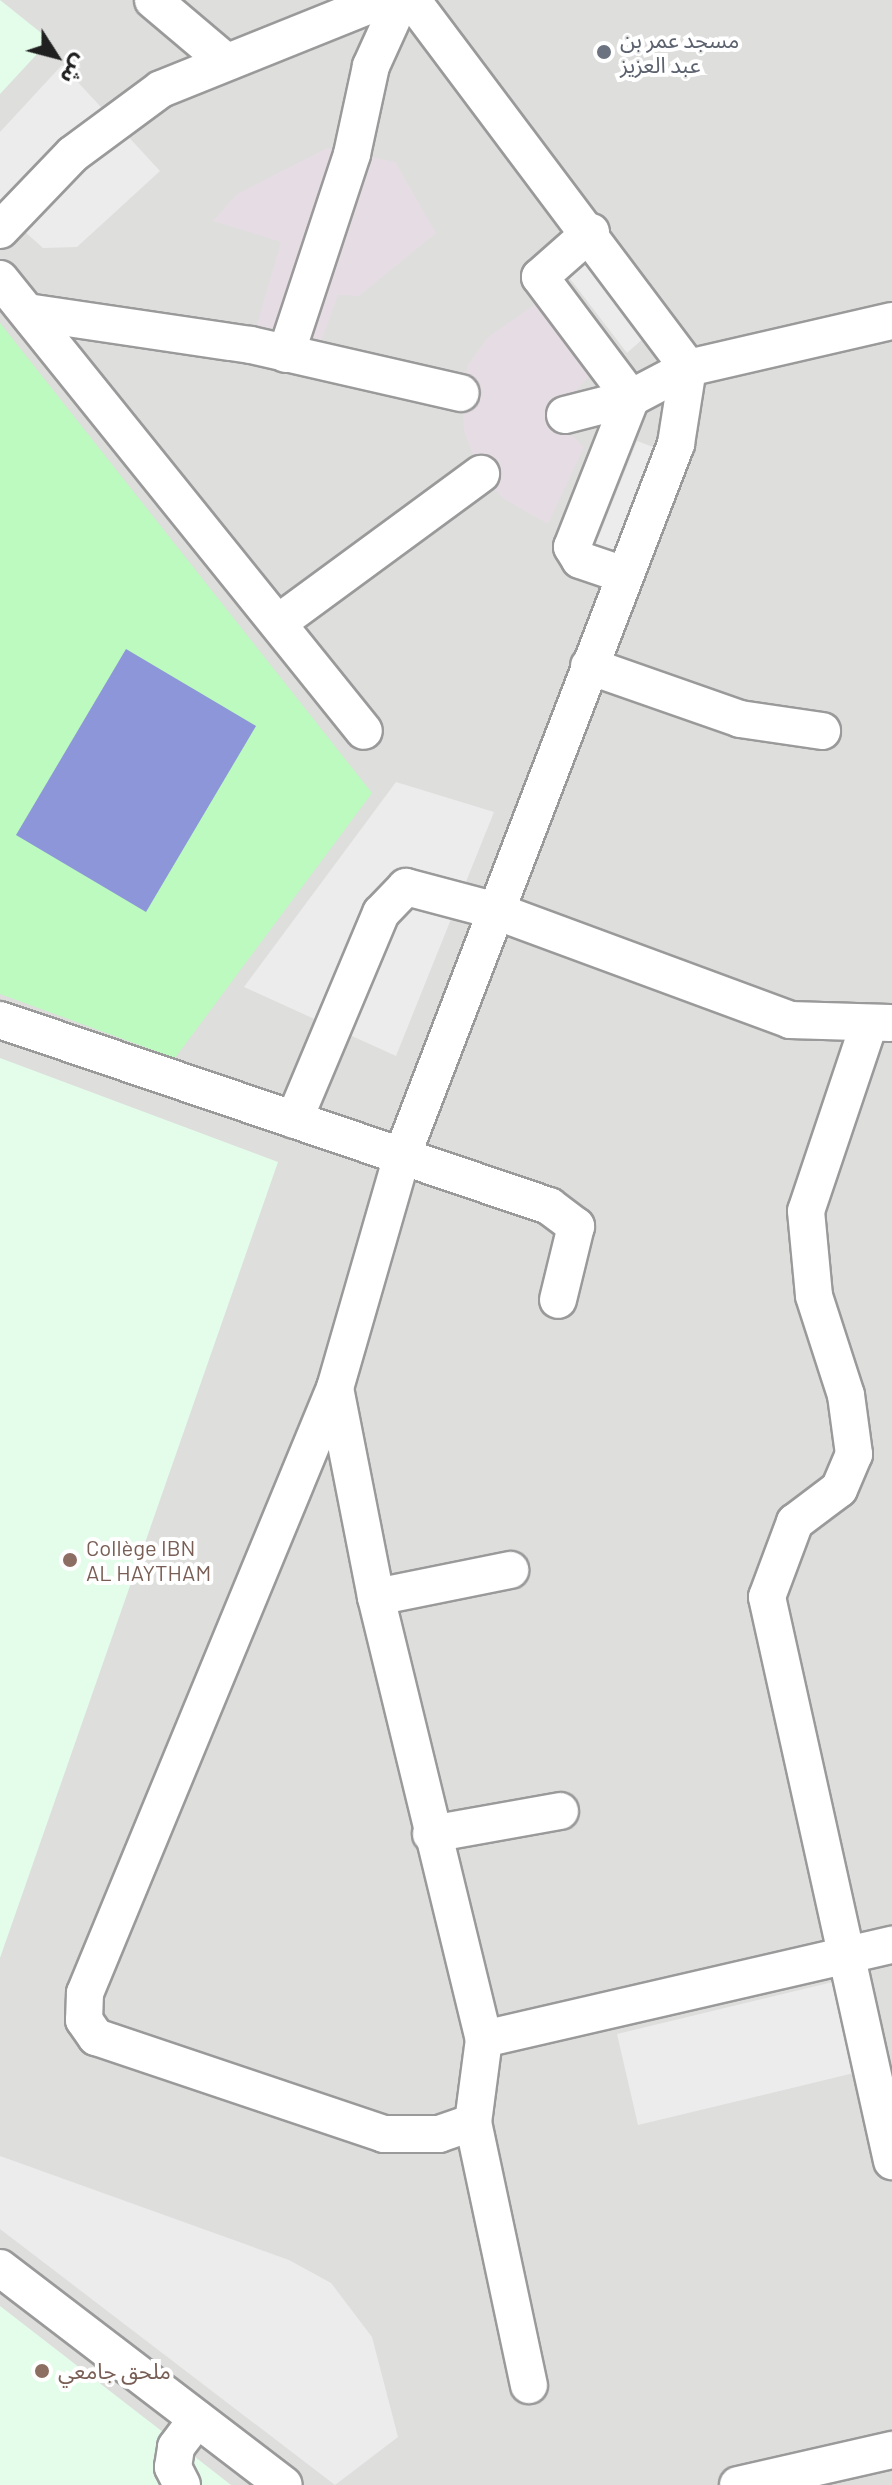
<!DOCTYPE html>
<meta charset="utf-8">
<style>
body{margin:0}
#map{position:relative;width:892px;height:2485px;overflow:hidden;background:#e8f0e7;font-family:Barlow,"Noto Sans Arabic",sans-serif}
div>[style]{position:absolute}
.residential>*{inset:0;background:#dededd}
.education>*{inset:0;background:#e4fdea}
.sand>*{inset:0;background:#bcfabf}
.pitch>*{inset:0;background:#8c96d8}
.parking>*{inset:0;background:#ececec}
.plaza>*{inset:0;background:#e6dce3}
.roads{filter:drop-shadow(2px 0 #9a9a9a) drop-shadow(-2px 0 #9a9a9a) drop-shadow(0 2px #9a9a9a) drop-shadow(0 -2px #9a9a9a)}
.minor>*{height:36px;margin:-18px;padding:0 18px;transform-origin:18px;border-radius:18px;background:#fff}
.dots>*{width:22px;height:22px;translate:-50% -50%;box-sizing:border-box;border:4px solid #fff;border-radius:50%}
span{translate:-50% -50%;white-space:nowrap;text-align:center;line-height:1.15;-webkit-text-stroke:8px #fff;paint-order:stroke}
.worship-label{font-size:22px;color:#5b616d}
.left{translate:0 -50%;text-align:left}
.education-label{font-size:22px;color:#785e54}
.north{position:absolute;left:16px;top:16px;width:80px;height:80px;-webkit-text-stroke:6px #fff;paint-order:stroke;rotate:126deg;font-size:22px;font-weight:700;line-height:32px;text-align:center;color:#202020}
.north::after{content:'';display:block;margin:auto;width:28px;height:36px;background:#202020;clip-path:polygon(50% 0,100% 100%,50% 72%,0 100%)}
</style>
<div id="map">
<div class="residential">
<i style="clip-path:polygon(0 0,892px 0,892px 2485px,0 2485px)"></i>
</div>
<div class="education">
<i style="clip-path:polygon(0 0,50px 40px,0 94px)"></i>
<i style="clip-path:polygon(0 1058px,278px 1162px,0 1958px)"></i>
<i style="clip-path:polygon(0 2306px,190px 2453px,231px 2485px,0 2485px)"></i>
</div>
<div class="sand">
<i style="clip-path:polygon(0 323px,372px 793px,175px 1058px,0 994px)"></i>
</div>
<div class="pitch">
<i style="clip-path:polygon(126px 649px,256px 726px,146px 912px,16px 835px)"></i>
</div>
<div class="parking">
<i style="clip-path:polygon(62px 65px,160px 171px,77px 247px,43px 248px,14px 222px,0 238px,0 132px)"></i>
<i style="clip-path:polygon(596px 239px,656px 327px,627px 353px,561px 267px)"></i>
<i style="clip-path:polygon(637px 441px,672px 454px,625px 567px,591px 556px)"></i>
<i style="clip-path:polygon(396px 782px,494px 812px,396px 1056px,244px 987px)"></i>
<i style="clip-path:polygon(833px 1982px,854px 2073px,638px 2125px,617px 2034px)"></i>
<i style="clip-path:polygon(0 2156px,289px 2260px,331px 2283px,372px 2337px,398px 2437px,335px 2485px,0 2229px)"></i>
</div>
<div class="plaza">
<i style="clip-path:polygon(327px 148px,395px 162px,436px 233px,359px 296px,338px 295px,314px 361px,251px 345px,281px 242px,213px 221px,237px 194px)"></i>
<i style="clip-path:polygon(540px 301px,596px 369px,570px 397px,569px 433px,584px 447px,548px 524px,504px 499px,481px 474px,464px 431px,461px 393px,468px 365px,488px 337px)"></i>
</div>
<div class="roads">
<div class="minor">
<i style="left:153px;top:0;width:93px;rotate:40.2deg"></i>
<i style="left:412px;top:0;width:460px;rotate:53.1deg"></i>
<i style="left:688px;top:368px;width:77px;rotate:99deg"></i>
<i style="left:676px;top:444px;width:763px;rotate:111.05deg"></i>
<i style="left:402px;top:1156px;width:241px;rotate:106.1deg"></i>
<i style="left:335px;top:1388px;width:213px;rotate:78.9deg"></i>
<i style="left:376px;top:1597px;width:455px;rotate:76.3deg"></i>
<i style="left:484px;top:2039px;width:84px;rotate:97.5deg"></i>
<i style="left:473px;top:2122px;width:269px;rotate:78deg"></i>
<i style="left:0;top:230px;width:105px;rotate:-46.2deg"></i>
<i style="left:73px;top:154px;width:109px;rotate:-36.5deg"></i>
<i style="left:161px;top:89px;width:238px;rotate:-21.9deg"></i>
<i style="left:591px;top:232px;width:68px;rotate:138.6deg"></i>
<i style="left:540px;top:277px;width:151px;rotate:53.1deg"></i>
<i style="left:631px;top:398px;width:160px;rotate:111.6deg"></i>
<i style="left:572px;top:547px;width:15px;rotate:58deg"></i>
<i style="left:580px;top:560px;width:46px;rotate:18.8deg"></i>
<i style="left:0;top:279px;width:580px;rotate:51.16deg"></i>
<i style="left:34px;top:313px;width:219px;rotate:8.4deg"></i>
<i style="left:251px;top:345px;width:215px;rotate:12.9deg"></i>
<i style="left:286px;top:354px;width:211px;rotate:-71.7deg"></i>
<i style="left:352px;top:154px;width:90px;rotate:-77.8deg"></i>
<i style="left:371px;top:66px;width:72px;rotate:-65.6deg"></i>
<i style="left:565px;top:415px;width:68px;rotate:-14.4deg"></i>
<i style="left:631px;top:398px;width:64px;rotate:-27.8deg"></i>
<i style="left:688px;top:368px;width:209px;rotate:-13deg"></i>
<i style="left:278px;top:623px;width:252px;rotate:-36.3deg"></i>
<i style="left:589px;top:666px;width:160px;rotate:19.3deg"></i>
<i style="left:740px;top:719px;width:83px;rotate:8.3deg"></i>
<i style="left:0;top:1020px;width:580px;rotate:18.72deg"></i>
<i style="left:549px;top:1206px;width:34px;rotate:37deg"></i>
<i style="left:576px;top:1226px;width:76px;rotate:103.7deg"></i>
<i style="left:868px;top:1027px;width:194px;rotate:108.6deg"></i>
<i style="left:806px;top:1211px;width:85px;rotate:84.6deg"></i>
<i style="left:814px;top:1296px;width:104px;rotate:72.1deg"></i>
<i style="left:846px;top:1395px;width:60px;rotate:82.3deg"></i>
<i style="left:854px;top:1454px;width:38px;rotate:113deg"></i>
<i style="left:839px;top:1489px;width:55px;rotate:143.1deg"></i>
<i style="left:795px;top:1522px;width:80px;rotate:110.5deg"></i>
<i style="left:767px;top:1597px;width:578px;rotate:77.5deg"></i>
<i style="left:294px;top:1120px;width:225px;rotate:-67.2deg"></i>
<i style="left:381px;top:913px;width:36px;rotate:-46deg"></i>
<i style="left:406px;top:887px;width:90px;rotate:14.8deg"></i>
<i style="left:493px;top:910px;width:317px;rotate:20.3deg"></i>
<i style="left:790px;top:1020px;width:100px;rotate:1.7deg"></i>
<i style="left:335px;top:1388px;width:655px;rotate:112.45deg"></i>
<i style="left:85px;top:1993px;width:27px;rotate:92deg"></i>
<i style="left:84px;top:2020px;width:21px;rotate:55deg"></i>
<i style="left:96px;top:2037px;width:304px;rotate:18.6deg"></i>
<i style="left:384px;top:2134px;width:55px"></i>
<i style="left:439px;top:2134px;width:36px;rotate:-19deg"></i>
<i style="left:376px;top:1597px;width:137px;rotate:-11.4deg"></i>
<i style="left:431px;top:1834px;width:131px;rotate:-10.1deg"></i>
<i style="left:484px;top:2039px;width:419px;rotate:-13deg"></i>
<i style="left:0;top:2268px;width:357px;rotate:37.4deg"></i>
<i style="left:182px;top:2485px;width:20px;rotate:-117deg"></i>
<i style="left:173px;top:2467px;width:20px;rotate:-81deg"></i>
<i style="left:176px;top:2447px;width:35px;rotate:-53deg"></i>
<i style="left:738px;top:2485px;width:158px;rotate:-12.8deg"></i>
</div>
</div>
<div class="dots">
<i style="left:604px;top:52px;background:#6b7280"></i>
<i style="left:70px;top:1560px;background:#8d6e63"></i>
<i style="left:42px;top:2371px;background:#8d6e63"></i>
</div>
<div class="worship-label">
<span class="left" style="left:620px;top:52px">مسجد عمر بن<br>عبد العزيز</span>
</div>
<div class="education-label">
<span class="left" style="left:86px;top:1560px">Collège IBN<br>AL HAYTHAM</span>
<span class="left" style="left:58px;top:2371px">ملحق جامعي</span>
</div>
<div class="north">ش</div>
</div>
